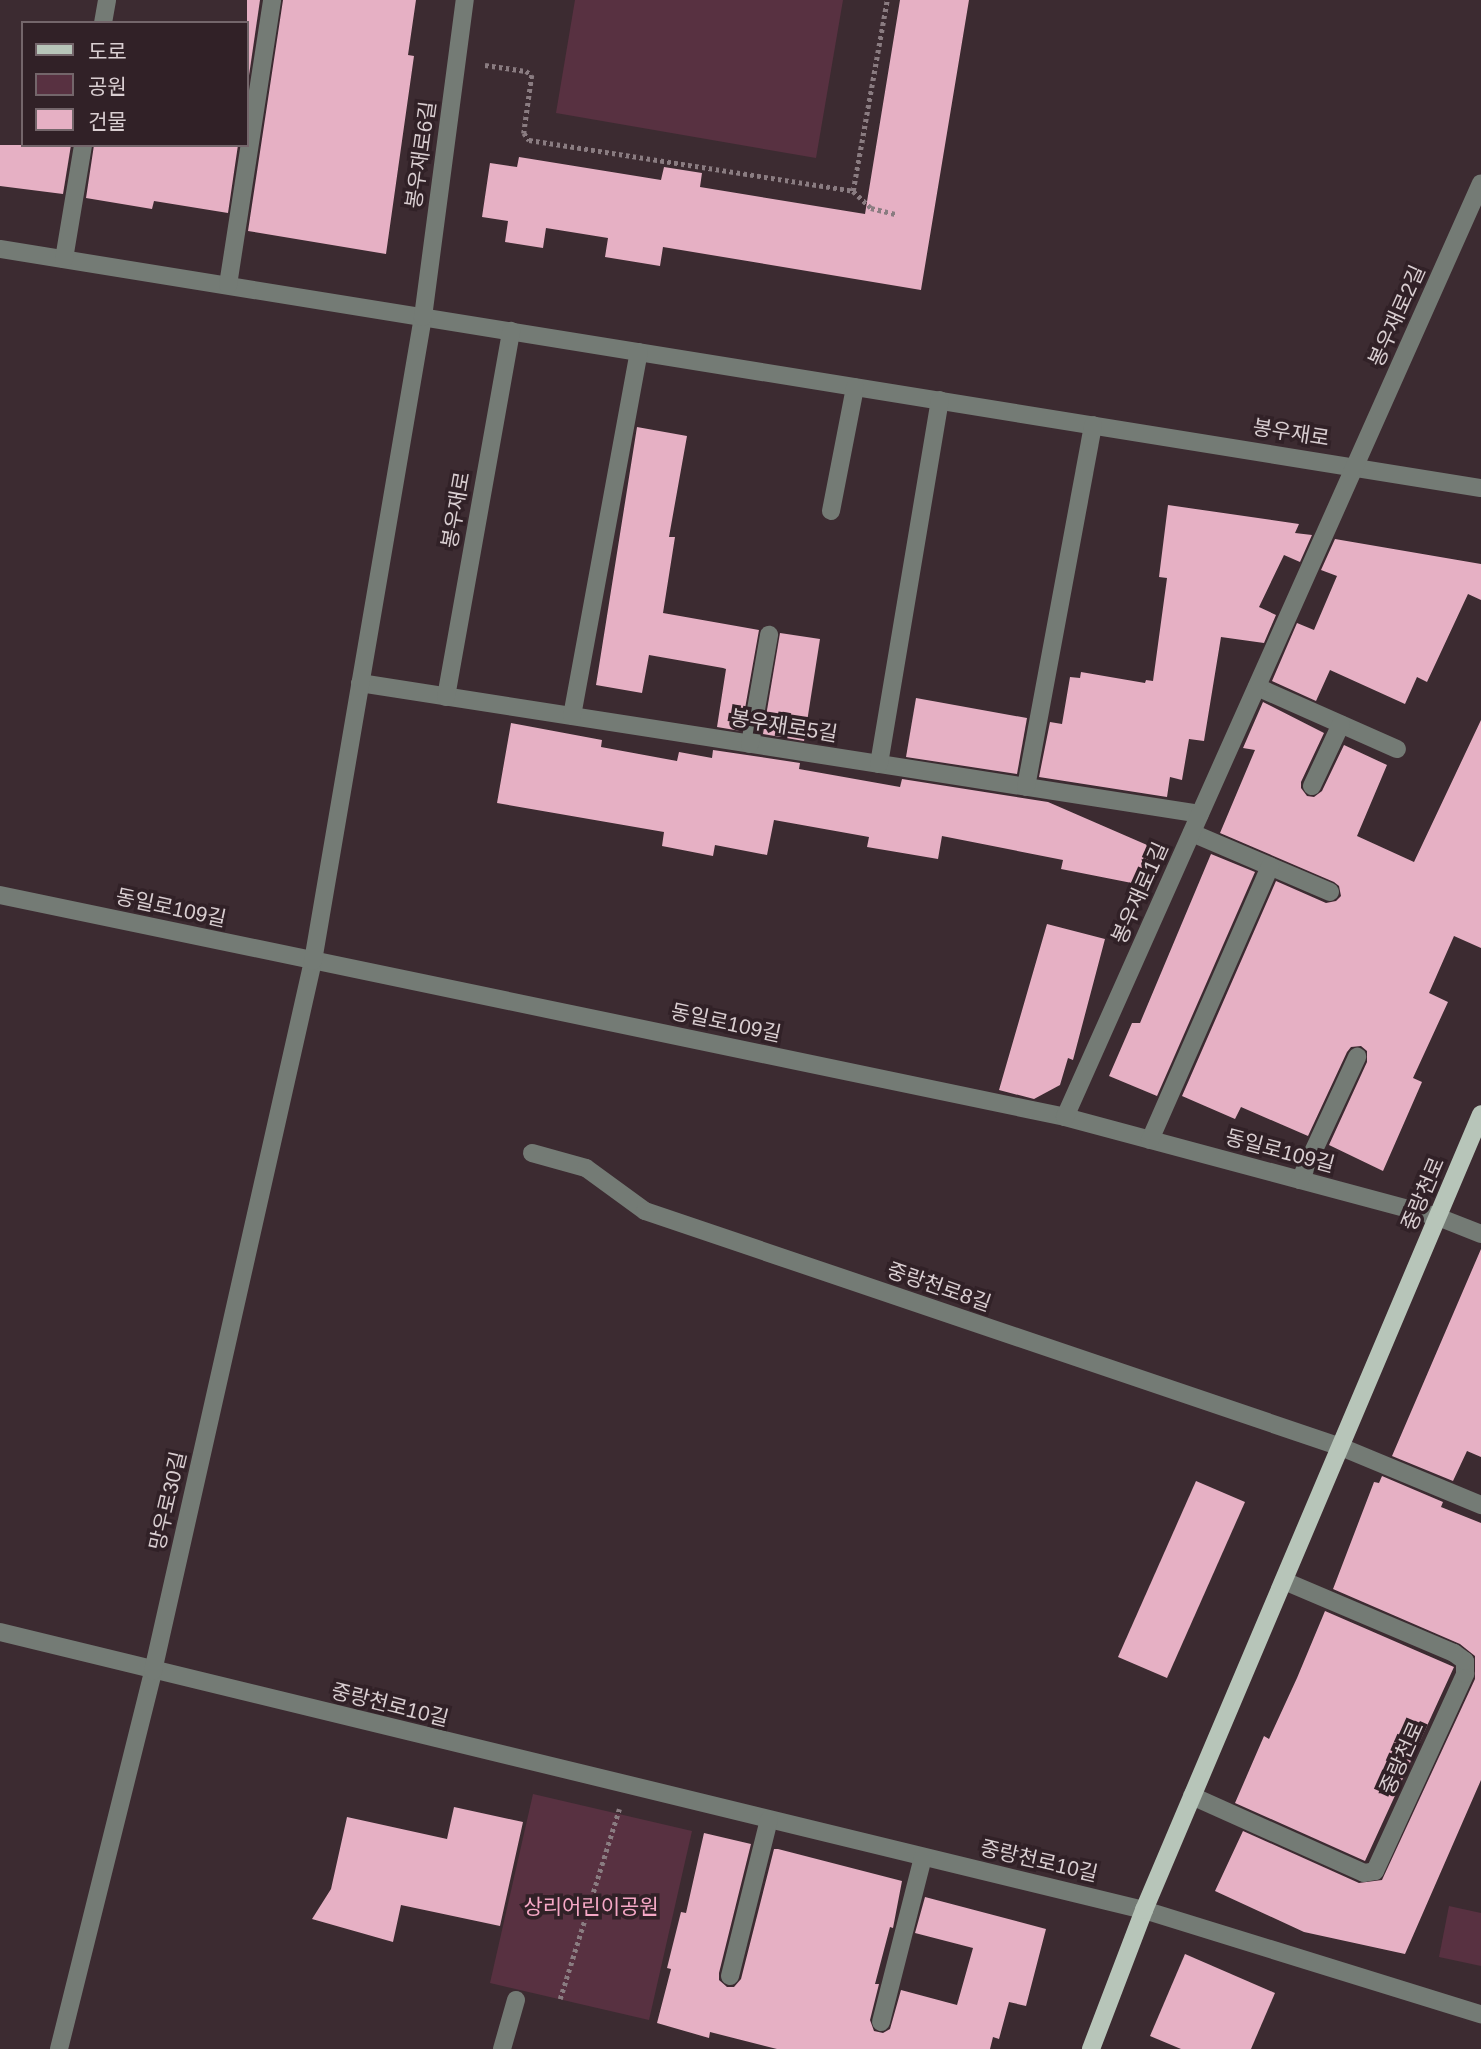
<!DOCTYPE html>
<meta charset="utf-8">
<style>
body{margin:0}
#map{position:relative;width:1481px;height:2049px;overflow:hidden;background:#3c2b31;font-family:Arial,"Noto Sans KR",sans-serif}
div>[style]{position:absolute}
.green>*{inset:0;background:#583141}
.building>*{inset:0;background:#e6b0c4}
.path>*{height:4.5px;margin-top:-2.25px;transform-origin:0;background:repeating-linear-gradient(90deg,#8a7c81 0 3.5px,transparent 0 7px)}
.minor>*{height:18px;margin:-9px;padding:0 9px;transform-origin:9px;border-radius:9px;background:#747b75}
.major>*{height:18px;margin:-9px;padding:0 9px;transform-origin:9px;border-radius:9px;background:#b7c5b9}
span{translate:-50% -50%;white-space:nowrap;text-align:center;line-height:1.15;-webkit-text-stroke:7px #312127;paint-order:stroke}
.street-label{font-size:21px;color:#d9ced1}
.park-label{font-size:21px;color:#f6a8c6}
.legend{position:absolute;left:21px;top:21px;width:228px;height:126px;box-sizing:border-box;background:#312127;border:2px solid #74666b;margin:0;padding:9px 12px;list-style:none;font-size:21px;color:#d9ced1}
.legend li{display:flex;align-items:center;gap:14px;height:35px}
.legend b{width:35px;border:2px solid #74666b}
</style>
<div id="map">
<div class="green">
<i style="clip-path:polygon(575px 0,843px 0,816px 158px,556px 113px)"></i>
<i style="clip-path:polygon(533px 1794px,692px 1831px,649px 2020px,490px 1983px)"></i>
<i style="clip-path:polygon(1449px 1906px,1481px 1913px,1481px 1966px,1439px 1957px)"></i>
</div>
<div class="building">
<i style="clip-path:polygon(247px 0,260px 0,247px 89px)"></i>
<i style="clip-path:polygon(283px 0,416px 0,408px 55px,414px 56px,386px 254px,248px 231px)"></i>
<i style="clip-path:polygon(900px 0,969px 0,921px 290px,663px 247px,660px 266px,605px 257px,608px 238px,546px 228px,543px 248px,505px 242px,508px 221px,482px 217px,490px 163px,517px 167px,519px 157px,661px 180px,664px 167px,702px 173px,700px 187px,865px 214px)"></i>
<i style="clip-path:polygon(0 145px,71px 145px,63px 194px,0 186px)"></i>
<i style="clip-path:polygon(94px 145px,238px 145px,228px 213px,154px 201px,152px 209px,86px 198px)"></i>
<i style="clip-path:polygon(637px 427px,687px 436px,669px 537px,675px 537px,663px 613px,759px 630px,741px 731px,717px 727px,726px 669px,723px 668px,649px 655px,642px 693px,596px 685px)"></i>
<i style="clip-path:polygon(1168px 505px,1299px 524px,1295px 533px,1312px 535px,1300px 562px,1284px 555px,1259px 607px,1276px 615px,1264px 643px,1221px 637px,1204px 741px,1189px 739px,1182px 780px,1170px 777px,1167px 797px,1039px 777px,1050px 722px,1062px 724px,1070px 677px,1080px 678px,1081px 672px,1145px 683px,1146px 680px,1153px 681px,1167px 578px,1159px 577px)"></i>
<i style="clip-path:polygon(1335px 539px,1481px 564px,1481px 600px,1468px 594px,1427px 682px,1417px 677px,1405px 704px,1330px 670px,1316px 701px,1272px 681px,1297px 623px,1314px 630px,1337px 576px,1321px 570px)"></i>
<i style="clip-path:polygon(780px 633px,820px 639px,804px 741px,763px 734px)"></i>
<i style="clip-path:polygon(916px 698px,1027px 718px,1017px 774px,906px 757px)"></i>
<i style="clip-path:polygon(1263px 702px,1324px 733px,1301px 782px,1301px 788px,1307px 796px,1314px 797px,1322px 791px,1344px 745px,1387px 765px,1357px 836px,1414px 862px,1481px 720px,1481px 948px,1454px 936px,1429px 993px,1448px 1002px,1413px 1078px,1422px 1082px,1383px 1171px,1329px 1145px,1367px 1062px,1367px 1051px,1361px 1046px,1351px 1047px,1347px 1052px,1308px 1136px,1241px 1107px,1235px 1119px,1182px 1096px,1276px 881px,1326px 903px,1336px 901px,1341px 896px,1339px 886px,1334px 882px,1220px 833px,1255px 750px,1243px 748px)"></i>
<i style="clip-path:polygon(511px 723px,602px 740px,601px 747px,677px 761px,679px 752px,712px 758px,713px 750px,800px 763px,799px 769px,900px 787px,902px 779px,1048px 802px,1154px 848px,1147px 886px,1061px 869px,1063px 860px,942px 836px,938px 859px,867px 847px,869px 837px,774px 820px,767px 855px,715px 845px,713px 856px,662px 846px,664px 832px,497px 803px)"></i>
<i style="clip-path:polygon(1211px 854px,1255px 872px,1157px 1096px,1109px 1076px,1132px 1023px,1140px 1023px)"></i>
<i style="clip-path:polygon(1047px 924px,1105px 939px,1073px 1060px,1068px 1058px,1060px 1085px,1034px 1099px,999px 1090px)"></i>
<i style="clip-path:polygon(1481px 1249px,1481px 1457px,1467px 1451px,1453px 1481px,1392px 1456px)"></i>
<i style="clip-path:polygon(1382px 1476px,1443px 1502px,1441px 1507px,1481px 1523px,1481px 1780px,1405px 1954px,1304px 1932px,1215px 1891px,1243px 1831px,1359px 1883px,1382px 1880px,1475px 1679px,1475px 1656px,1460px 1644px,1333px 1589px,1374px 1482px,1379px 1483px)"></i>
<i style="clip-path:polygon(1196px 1481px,1245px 1502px,1167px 1678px,1118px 1657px)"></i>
<i style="clip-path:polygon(1325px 1611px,1454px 1667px,1365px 1861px,1235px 1803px,1264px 1736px,1269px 1739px,1297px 1678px)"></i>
<i style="clip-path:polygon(454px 1807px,523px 1822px,500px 1926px,401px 1905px,393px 1942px,312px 1919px,331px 1889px,347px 1817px,447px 1839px)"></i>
<i style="clip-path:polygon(704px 1833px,751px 1844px,719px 1973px,719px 1980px,727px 1987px,734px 1987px,741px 1979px,774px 1849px,778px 1849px,902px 1881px,893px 1928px,890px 1927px,875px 1984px,879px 1984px,870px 2020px,874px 2031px,883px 2033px,890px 2029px,901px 1990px,957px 2005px,973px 1948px,915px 1933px,925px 1897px,1046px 1929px,1026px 2006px,1009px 2002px,999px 2039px,993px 2037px,990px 2049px,777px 2049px,710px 2032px,709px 2038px,657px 2023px,671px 1969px,667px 1968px,681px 1912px,686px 1913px)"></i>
<i style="clip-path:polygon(1185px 1954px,1275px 1993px,1251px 2049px,1181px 2049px,1150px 2036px)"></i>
</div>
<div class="path">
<i style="left:485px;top:65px;width:41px;rotate:8.3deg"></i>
<i style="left:526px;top:71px;width:7px;rotate:34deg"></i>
<i style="left:532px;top:75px;width:59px;rotate:97.9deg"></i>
<i style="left:524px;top:133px;width:9px;rotate:54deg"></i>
<i style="left:529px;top:140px;width:328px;rotate:8.9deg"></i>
<i style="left:853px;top:191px;width:25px;rotate:43deg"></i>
<i style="left:871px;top:208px;width:25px;rotate:14deg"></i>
<i style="left:853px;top:191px;width:194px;rotate:-79.9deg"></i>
<i style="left:560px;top:1999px;width:199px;rotate:-72.7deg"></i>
</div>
<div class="minor">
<i style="left:103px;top:23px;width:23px;rotate:-80deg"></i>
<i style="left:0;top:249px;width:1500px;rotate:9.17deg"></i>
<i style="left:64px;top:259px;width:116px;rotate:-80.5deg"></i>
<i style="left:228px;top:285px;width:288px;rotate:-81.2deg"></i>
<i style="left:831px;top:511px;width:126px;rotate:-79deg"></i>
<i style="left:360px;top:683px;width:850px;rotate:8.86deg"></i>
<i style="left:1257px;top:687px;width:153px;rotate:23.9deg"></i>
<i style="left:446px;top:697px;width:372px;rotate:-79.9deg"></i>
<i style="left:572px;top:716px;width:370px;rotate:-79.6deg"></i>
<i style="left:750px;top:744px;width:111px;rotate:-80.1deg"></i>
<i style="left:879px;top:764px;width:369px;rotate:-80.5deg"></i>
<i style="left:1312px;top:786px;width:68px;rotate:-64.9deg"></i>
<i style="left:1026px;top:787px;width:368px;rotate:-79.5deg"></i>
<i style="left:1192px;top:833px;width:150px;rotate:23.1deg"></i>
<i style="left:0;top:895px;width:1088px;rotate:11.77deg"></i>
<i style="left:1065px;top:1117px;width:386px;rotate:15deg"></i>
<i style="left:1438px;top:1217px;width:46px;rotate:21.6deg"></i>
<i style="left:1065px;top:1117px;width:1022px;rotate:-65.99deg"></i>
<i style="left:1150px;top:1140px;width:299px;rotate:-66.3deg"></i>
<i style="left:532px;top:1153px;width:56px;rotate:15.5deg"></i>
<i style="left:586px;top:1168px;width:73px;rotate:36.1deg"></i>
<i style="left:645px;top:1211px;width:735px;rotate:18.73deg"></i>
<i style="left:1341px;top:1447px;width:152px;rotate:22.5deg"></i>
<i style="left:1300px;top:1180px;width:136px;rotate:-65.1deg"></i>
<i style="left:0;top:1632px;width:1177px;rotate:13.66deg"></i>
<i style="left:1144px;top:1910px;width:353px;rotate:17.2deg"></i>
<i style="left:1192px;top:1796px;width:188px;rotate:24.1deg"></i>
<i style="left:1364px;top:1873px;width:11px;rotate:-10deg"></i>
<i style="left:1375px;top:1871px;width:217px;rotate:-65.4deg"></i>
<i style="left:1465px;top:1674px;width:13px;rotate:-90deg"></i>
<i style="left:1465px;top:1661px;width:14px;rotate:-144deg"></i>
<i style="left:1454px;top:1653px;width:185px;rotate:-157deg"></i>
<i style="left:730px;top:1976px;width:161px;rotate:-76deg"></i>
<i style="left:881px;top:2022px;width:170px;rotate:-75.7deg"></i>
<i style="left:59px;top:2049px;width:390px;rotate:-76deg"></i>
<i style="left:153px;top:1671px;width:728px;rotate:-77.3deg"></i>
<i style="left:313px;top:961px;width:653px;rotate:-80.31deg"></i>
<i style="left:423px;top:317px;width:320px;rotate:-82.5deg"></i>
<i style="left:502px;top:2049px;width:51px;rotate:-74.1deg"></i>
</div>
<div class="major">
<i style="left:1091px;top:2049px;width:149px;rotate:-69.1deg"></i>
<i style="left:1144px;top:1910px;width:864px;rotate:-67.05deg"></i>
</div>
<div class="street-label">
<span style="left:421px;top:155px;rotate:-82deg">봉우재로6길</span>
<span style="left:1397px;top:316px;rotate:-66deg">봉우재로2길</span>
<span style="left:1291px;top:433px;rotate:9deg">봉우재로</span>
<span style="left:456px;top:510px;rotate:-80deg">봉우재로</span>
<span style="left:784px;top:726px;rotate:9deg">봉우재로5길</span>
<span style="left:1140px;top:893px;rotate:-66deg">봉우재로1길</span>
<span style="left:171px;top:908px;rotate:12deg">동일로109길</span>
<span style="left:726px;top:1023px;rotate:12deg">동일로109길</span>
<span style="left:1280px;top:1151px;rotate:15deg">동일로109길</span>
<span style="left:1423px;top:1194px;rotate:-67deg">중랑천로</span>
<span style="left:939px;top:1287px;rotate:19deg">중랑천로8길</span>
<span style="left:168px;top:1501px;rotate:-77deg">망우로30길</span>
<span style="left:390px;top:1705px;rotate:14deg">중랑천로10길</span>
<span style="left:1402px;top:1758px;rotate:-66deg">중랑천로</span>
<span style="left:1039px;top:1861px;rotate:13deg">중랑천로10길</span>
</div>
<div class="park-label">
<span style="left:591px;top:1907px">상리어린이공원</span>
</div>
<ul class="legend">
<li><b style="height:9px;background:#b7c5b9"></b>도로</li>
<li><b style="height:19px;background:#583141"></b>공원</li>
<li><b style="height:19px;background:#e6b0c4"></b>건물</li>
</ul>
</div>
